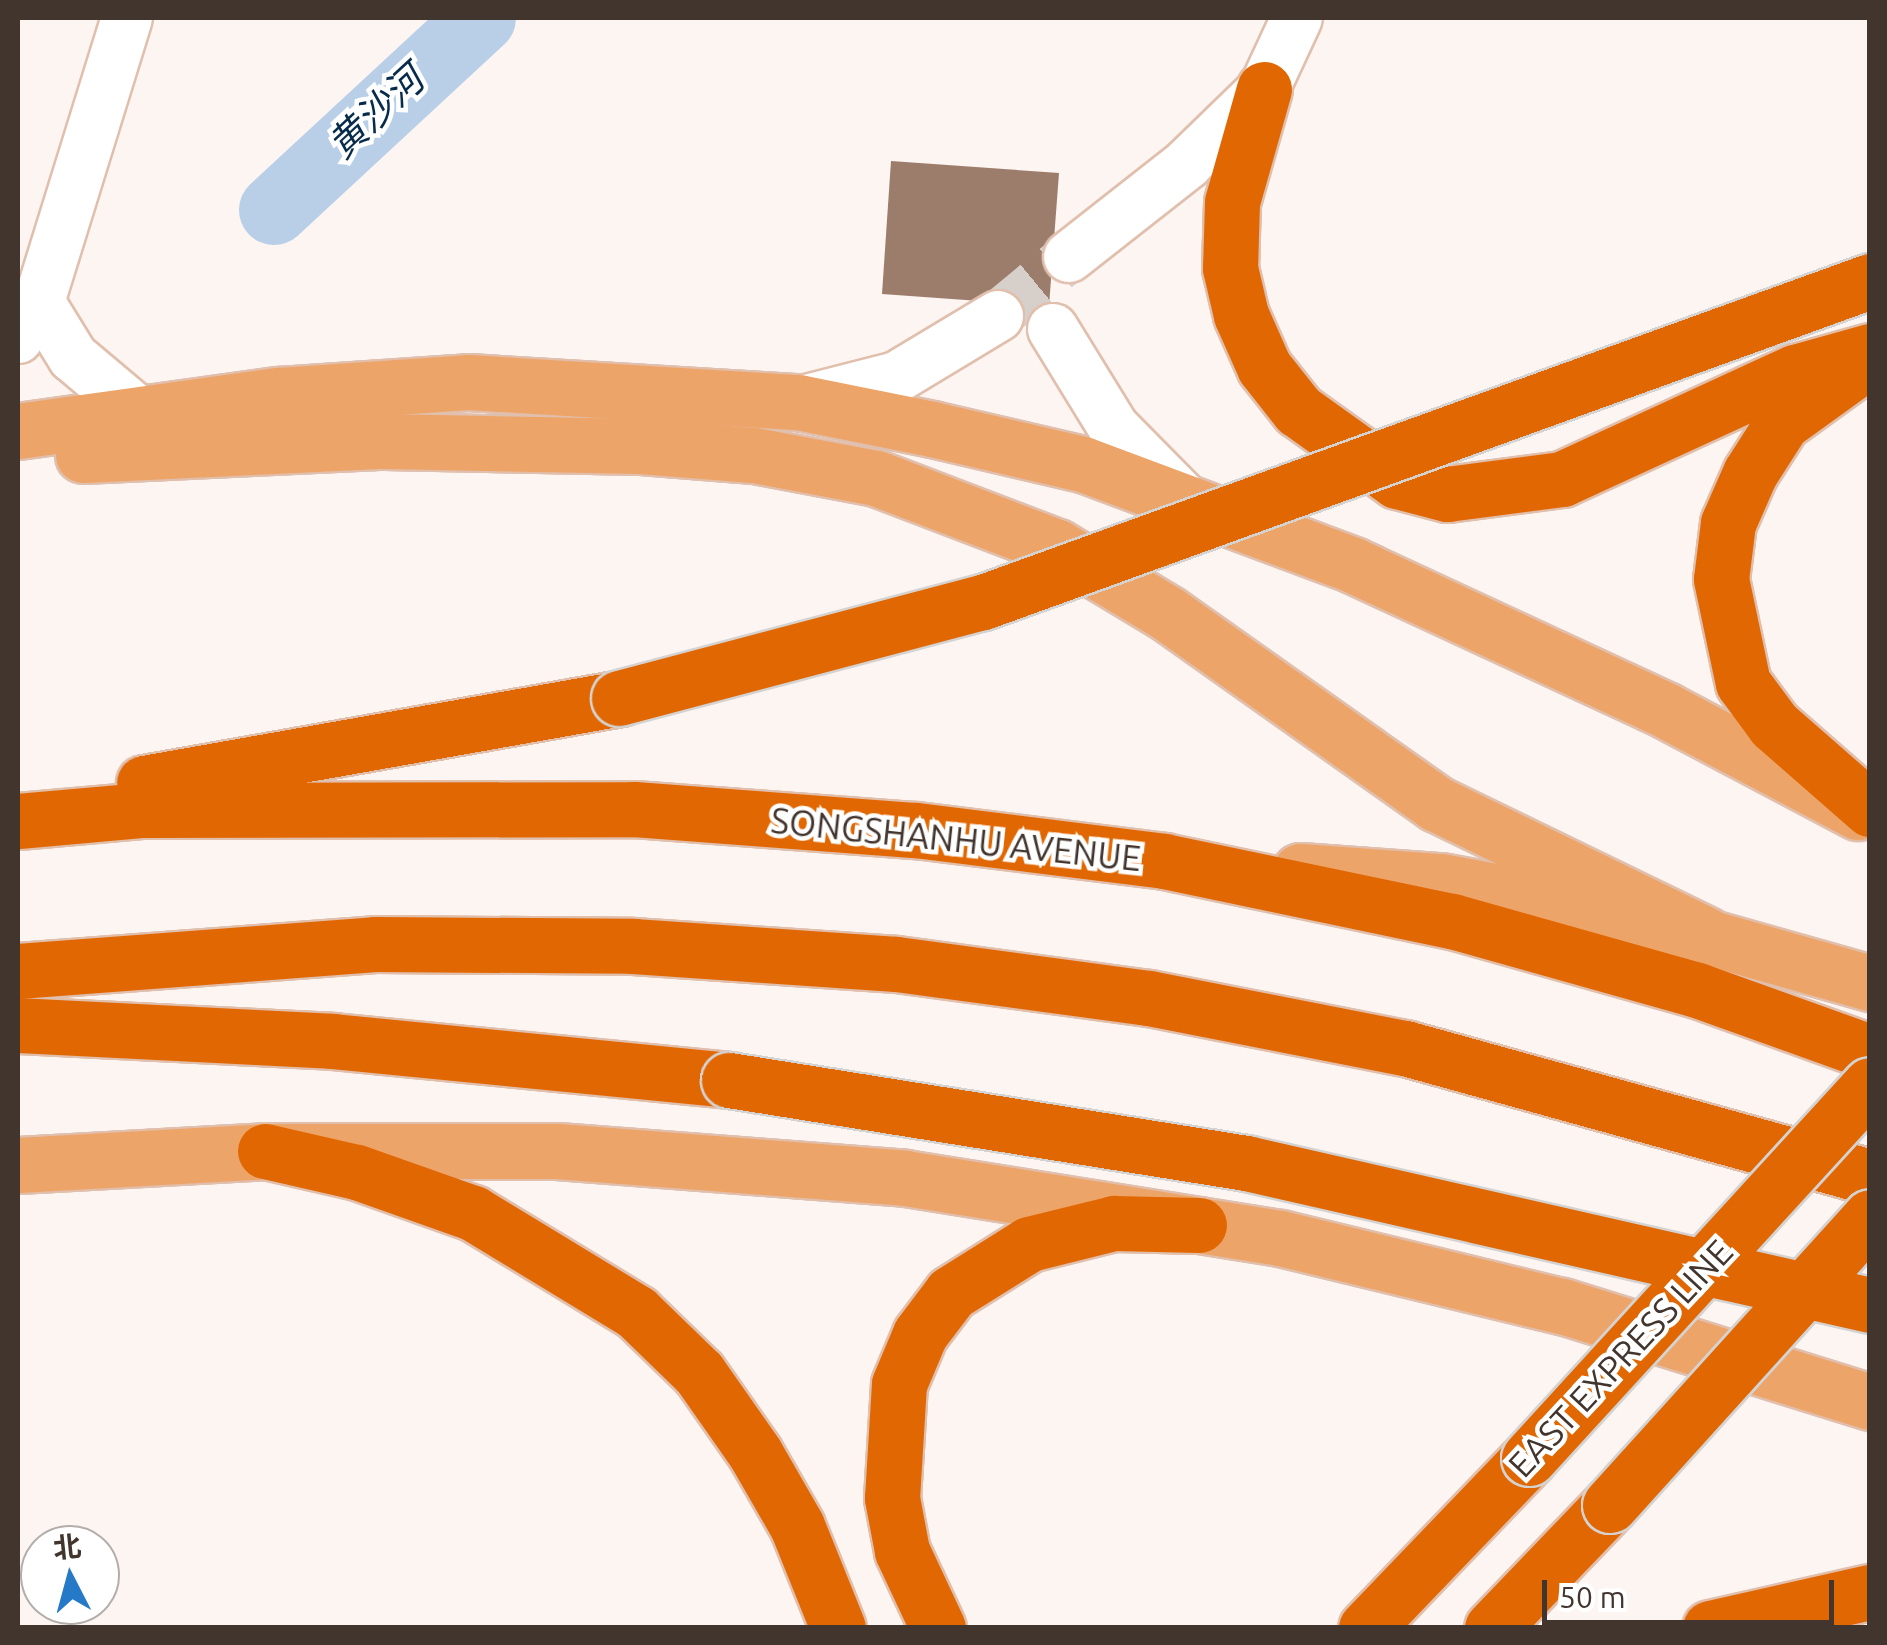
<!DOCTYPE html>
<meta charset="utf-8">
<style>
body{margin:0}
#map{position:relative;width:1887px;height:1645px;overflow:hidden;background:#fcf5f1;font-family:Ubuntu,"Noto Sans SC",sans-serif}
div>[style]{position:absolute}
.river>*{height:70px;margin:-35px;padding:0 35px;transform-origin:35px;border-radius:35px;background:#b9cfe8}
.building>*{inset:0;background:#9c7d6c}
.minor-tunnel>*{height:50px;margin-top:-25px;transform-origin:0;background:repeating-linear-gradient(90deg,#d7cfca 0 50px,transparent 0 75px)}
.roads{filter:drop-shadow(2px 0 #e1bfad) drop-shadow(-2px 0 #e1bfad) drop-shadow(0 2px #e1bfad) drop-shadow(0 -2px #e1bfad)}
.minor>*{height:50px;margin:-25px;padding:0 25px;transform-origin:25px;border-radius:25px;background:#fff}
.major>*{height:55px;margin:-27.5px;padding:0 27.5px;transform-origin:27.5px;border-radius:27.5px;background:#eda468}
.highway>*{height:55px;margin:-27.5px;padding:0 27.5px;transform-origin:27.5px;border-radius:27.5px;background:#e16703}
.bridges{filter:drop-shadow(2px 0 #d5d3d1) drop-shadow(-2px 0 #d5d3d1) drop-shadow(0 2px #d5d3d1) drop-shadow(0 -2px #d5d3d1)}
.highway-bridge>*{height:55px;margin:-27.5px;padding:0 27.5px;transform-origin:27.5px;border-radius:27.5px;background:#e16703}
span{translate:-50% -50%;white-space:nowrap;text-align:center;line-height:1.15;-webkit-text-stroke:9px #fff;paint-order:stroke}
.street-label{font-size:35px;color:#42352e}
.water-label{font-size:38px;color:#072b4b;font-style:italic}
.frame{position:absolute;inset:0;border:20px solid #42352e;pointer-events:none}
.north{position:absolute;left:20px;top:1525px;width:100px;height:100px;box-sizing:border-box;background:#fff;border:2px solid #b3aeab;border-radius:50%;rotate:354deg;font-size:28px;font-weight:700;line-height:40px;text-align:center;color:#42352e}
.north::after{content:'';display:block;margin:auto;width:35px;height:45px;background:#2579c7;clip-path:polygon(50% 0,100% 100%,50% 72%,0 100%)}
.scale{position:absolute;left:1542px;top:1580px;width:292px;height:45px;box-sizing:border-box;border:5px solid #42352e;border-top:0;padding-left:12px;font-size:30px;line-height:35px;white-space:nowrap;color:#42352e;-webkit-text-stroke:8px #fff;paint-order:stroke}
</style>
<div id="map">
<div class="river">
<i style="left:274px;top:210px;width:282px;rotate:-42.8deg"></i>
</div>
<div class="building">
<i style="clip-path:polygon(891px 161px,1059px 173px,1049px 306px,882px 294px)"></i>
</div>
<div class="minor-tunnel">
<i style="left:998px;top:316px;width:92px;rotate:-39.7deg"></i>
</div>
<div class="roads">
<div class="minor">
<i style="left:1069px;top:257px;width:150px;rotate:-38.2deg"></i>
<i style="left:1187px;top:164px;width:107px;rotate:-44.2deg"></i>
<i style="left:1264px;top:89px;width:78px;rotate:-65.1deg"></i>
<i style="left:39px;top:302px;width:65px;rotate:58.3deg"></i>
<i style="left:73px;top:357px;width:84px;rotate:40.2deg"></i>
<i style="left:1053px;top:329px;width:116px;rotate:58.4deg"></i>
<i style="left:1114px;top:428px;width:95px;rotate:45.4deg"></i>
<i style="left:18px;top:338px;width:42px;rotate:-59.7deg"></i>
<i style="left:39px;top:302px;width:297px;rotate:-72.8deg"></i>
<i style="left:799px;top:402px;width:101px;rotate:-14.3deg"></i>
<i style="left:897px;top:377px;width:118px;rotate:-31.1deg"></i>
</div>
<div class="major">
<i style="left:18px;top:431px;width:263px;rotate:-7.9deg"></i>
<i style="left:279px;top:395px;width:189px;rotate:-3.9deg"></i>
<i style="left:468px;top:382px;width:331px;rotate:3.5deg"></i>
<i style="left:798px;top:402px;width:137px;rotate:11.4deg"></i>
<i style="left:932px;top:429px;width:155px;rotate:13.1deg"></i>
<i style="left:1083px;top:464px;width:288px;rotate:20.5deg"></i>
<i style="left:1353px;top:565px;width:346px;rotate:24.9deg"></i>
<i style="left:1667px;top:711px;width:216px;rotate:27.9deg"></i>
<i style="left:83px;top:455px;width:301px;rotate:-2.7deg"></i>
<i style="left:384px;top:441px;width:257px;rotate:1.1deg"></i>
<i style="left:641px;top:446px;width:113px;rotate:4.6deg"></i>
<i style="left:754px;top:455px;width:124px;rotate:10.7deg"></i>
<i style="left:876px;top:478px;width:194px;rotate:20.9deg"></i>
<i style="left:1057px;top:547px;width:128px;rotate:31deg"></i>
<i style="left:1167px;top:613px;width:331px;rotate:35.3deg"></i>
<i style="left:1437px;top:804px;width:298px;rotate:25.9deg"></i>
<i style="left:1300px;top:871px;width:141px;rotate:4.1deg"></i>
<i style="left:1441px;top:881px;width:202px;rotate:10.5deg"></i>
<i style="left:1640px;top:918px;width:239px;rotate:15.8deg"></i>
<i style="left:18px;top:1165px;width:247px;rotate:-3.2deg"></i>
<i style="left:265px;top:1151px;width:292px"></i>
<i style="left:557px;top:1151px;width:349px;rotate:4.4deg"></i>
<i style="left:905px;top:1178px;width:380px;rotate:9.1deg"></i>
<i style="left:1280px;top:1238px;width:290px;rotate:13.6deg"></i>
<i style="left:1562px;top:1306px;width:323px;rotate:17.3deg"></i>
</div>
<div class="highway">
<i style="left:1264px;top:89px;width:117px;rotate:105.8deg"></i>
<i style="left:1232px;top:202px;width:66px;rotate:91.7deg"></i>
<i style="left:1230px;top:268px;width:48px;rotate:76.8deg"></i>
<i style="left:1241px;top:315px;width:57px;rotate:66.1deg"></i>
<i style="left:1264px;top:367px;width:55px;rotate:51.7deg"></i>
<i style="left:1298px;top:410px;width:122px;rotate:35.6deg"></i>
<i style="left:1397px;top:481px;width:52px;rotate:14.6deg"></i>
<i style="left:1447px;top:494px;width:116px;rotate:-7.4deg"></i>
<i style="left:1562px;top:479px;width:256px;rotate:-24.7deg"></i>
<i style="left:1795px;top:372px;width:78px;rotate:-15.6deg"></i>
<i style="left:1851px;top:373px;width:85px;rotate:144.1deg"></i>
<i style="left:1782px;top:423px;width:59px;rotate:122.6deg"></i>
<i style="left:1750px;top:473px;width:55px;rotate:113.7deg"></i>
<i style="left:1728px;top:523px;width:56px;rotate:97.1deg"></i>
<i style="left:1721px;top:579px;width:106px;rotate:78.1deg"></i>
<i style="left:1743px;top:683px;width:52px;rotate:53.6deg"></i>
<i style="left:1774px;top:725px;width:128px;rotate:41.2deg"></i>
<i style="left:144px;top:783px;width:483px;rotate:-10.1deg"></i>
<i style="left:18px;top:821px;width:123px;rotate:-5.1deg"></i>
<i style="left:141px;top:810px;width:493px;rotate:-0.1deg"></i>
<i style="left:634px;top:809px;width:283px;rotate:4.3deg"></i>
<i style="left:916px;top:830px;width:250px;rotate:7.1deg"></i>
<i style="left:1164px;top:861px;width:294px;rotate:11.8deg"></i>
<i style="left:1452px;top:921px;width:255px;rotate:15.7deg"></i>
<i style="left:1697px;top:990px;width:184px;rotate:19.7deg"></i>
<i style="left:18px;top:971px;width:358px;rotate:-4.3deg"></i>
<i style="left:375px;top:944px;width:258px;rotate:0.4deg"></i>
<i style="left:633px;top:946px;width:264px;rotate:3.9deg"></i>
<i style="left:896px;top:964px;width:255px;rotate:7.7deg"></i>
<i style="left:1149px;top:998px;width:261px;rotate:11.1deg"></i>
<i style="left:1405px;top:1048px;width:483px;rotate:15.5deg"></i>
<i style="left:18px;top:1025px;width:315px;rotate:2.9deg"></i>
<i style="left:333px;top:1041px;width:398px;rotate:5.6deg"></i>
<i style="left:265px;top:1151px;width:94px;rotate:12.9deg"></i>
<i style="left:357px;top:1172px;width:123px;rotate:19.5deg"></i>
<i style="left:473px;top:1213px;width:191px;rotate:31.3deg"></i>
<i style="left:636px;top:1312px;width:88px;rotate:44.1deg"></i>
<i style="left:699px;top:1373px;width:98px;rotate:55deg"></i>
<i style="left:755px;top:1453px;width:84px;rotate:60.1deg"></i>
<i style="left:797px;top:1526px;width:110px;rotate:68.1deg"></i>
<i style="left:938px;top:1628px;width:85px;rotate:-115.1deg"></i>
<i style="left:902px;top:1551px;width:54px;rotate:-100.7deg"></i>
<i style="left:892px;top:1498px;width:114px;rotate:-86.5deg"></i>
<i style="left:899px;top:1384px;width:54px;rotate:-67.2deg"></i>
<i style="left:920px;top:1334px;width:51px;rotate:-52.9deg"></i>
<i style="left:951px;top:1293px;width:92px;rotate:-32.1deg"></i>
<i style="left:1029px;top:1244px;width:88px;rotate:-13.9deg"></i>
<i style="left:1114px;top:1223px;width:85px;rotate:1.3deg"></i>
<i style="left:1366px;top:1628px;width:236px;rotate:-46.2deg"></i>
<i style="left:1492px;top:1628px;width:170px;rotate:-46.2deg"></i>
<i style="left:1710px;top:1628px;width:164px;rotate:-12.7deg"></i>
</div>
</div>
<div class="bridges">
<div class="highway-bridge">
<i style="left:619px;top:698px;width:376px;rotate:-14.8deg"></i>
<i style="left:983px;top:602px;width:943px;rotate:-19.89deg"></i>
<i style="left:729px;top:1080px;width:524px;rotate:9.12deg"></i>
<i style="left:1246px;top:1163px;width:640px;rotate:12.82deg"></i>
<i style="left:1529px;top:1458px;width:505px;rotate:-47.57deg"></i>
<i style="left:1610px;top:1505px;width:388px;rotate:-47.9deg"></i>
</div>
</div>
<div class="street-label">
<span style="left:956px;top:839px;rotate:6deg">SONGSHANHU AVENUE</span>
<span style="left:1620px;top:1358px;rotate:-47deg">EAST EXPRESS LINE</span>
</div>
<div class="water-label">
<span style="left:376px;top:112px;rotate:-43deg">黄沙河</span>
</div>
<div class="frame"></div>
<div class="north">北</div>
<div class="scale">50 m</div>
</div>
